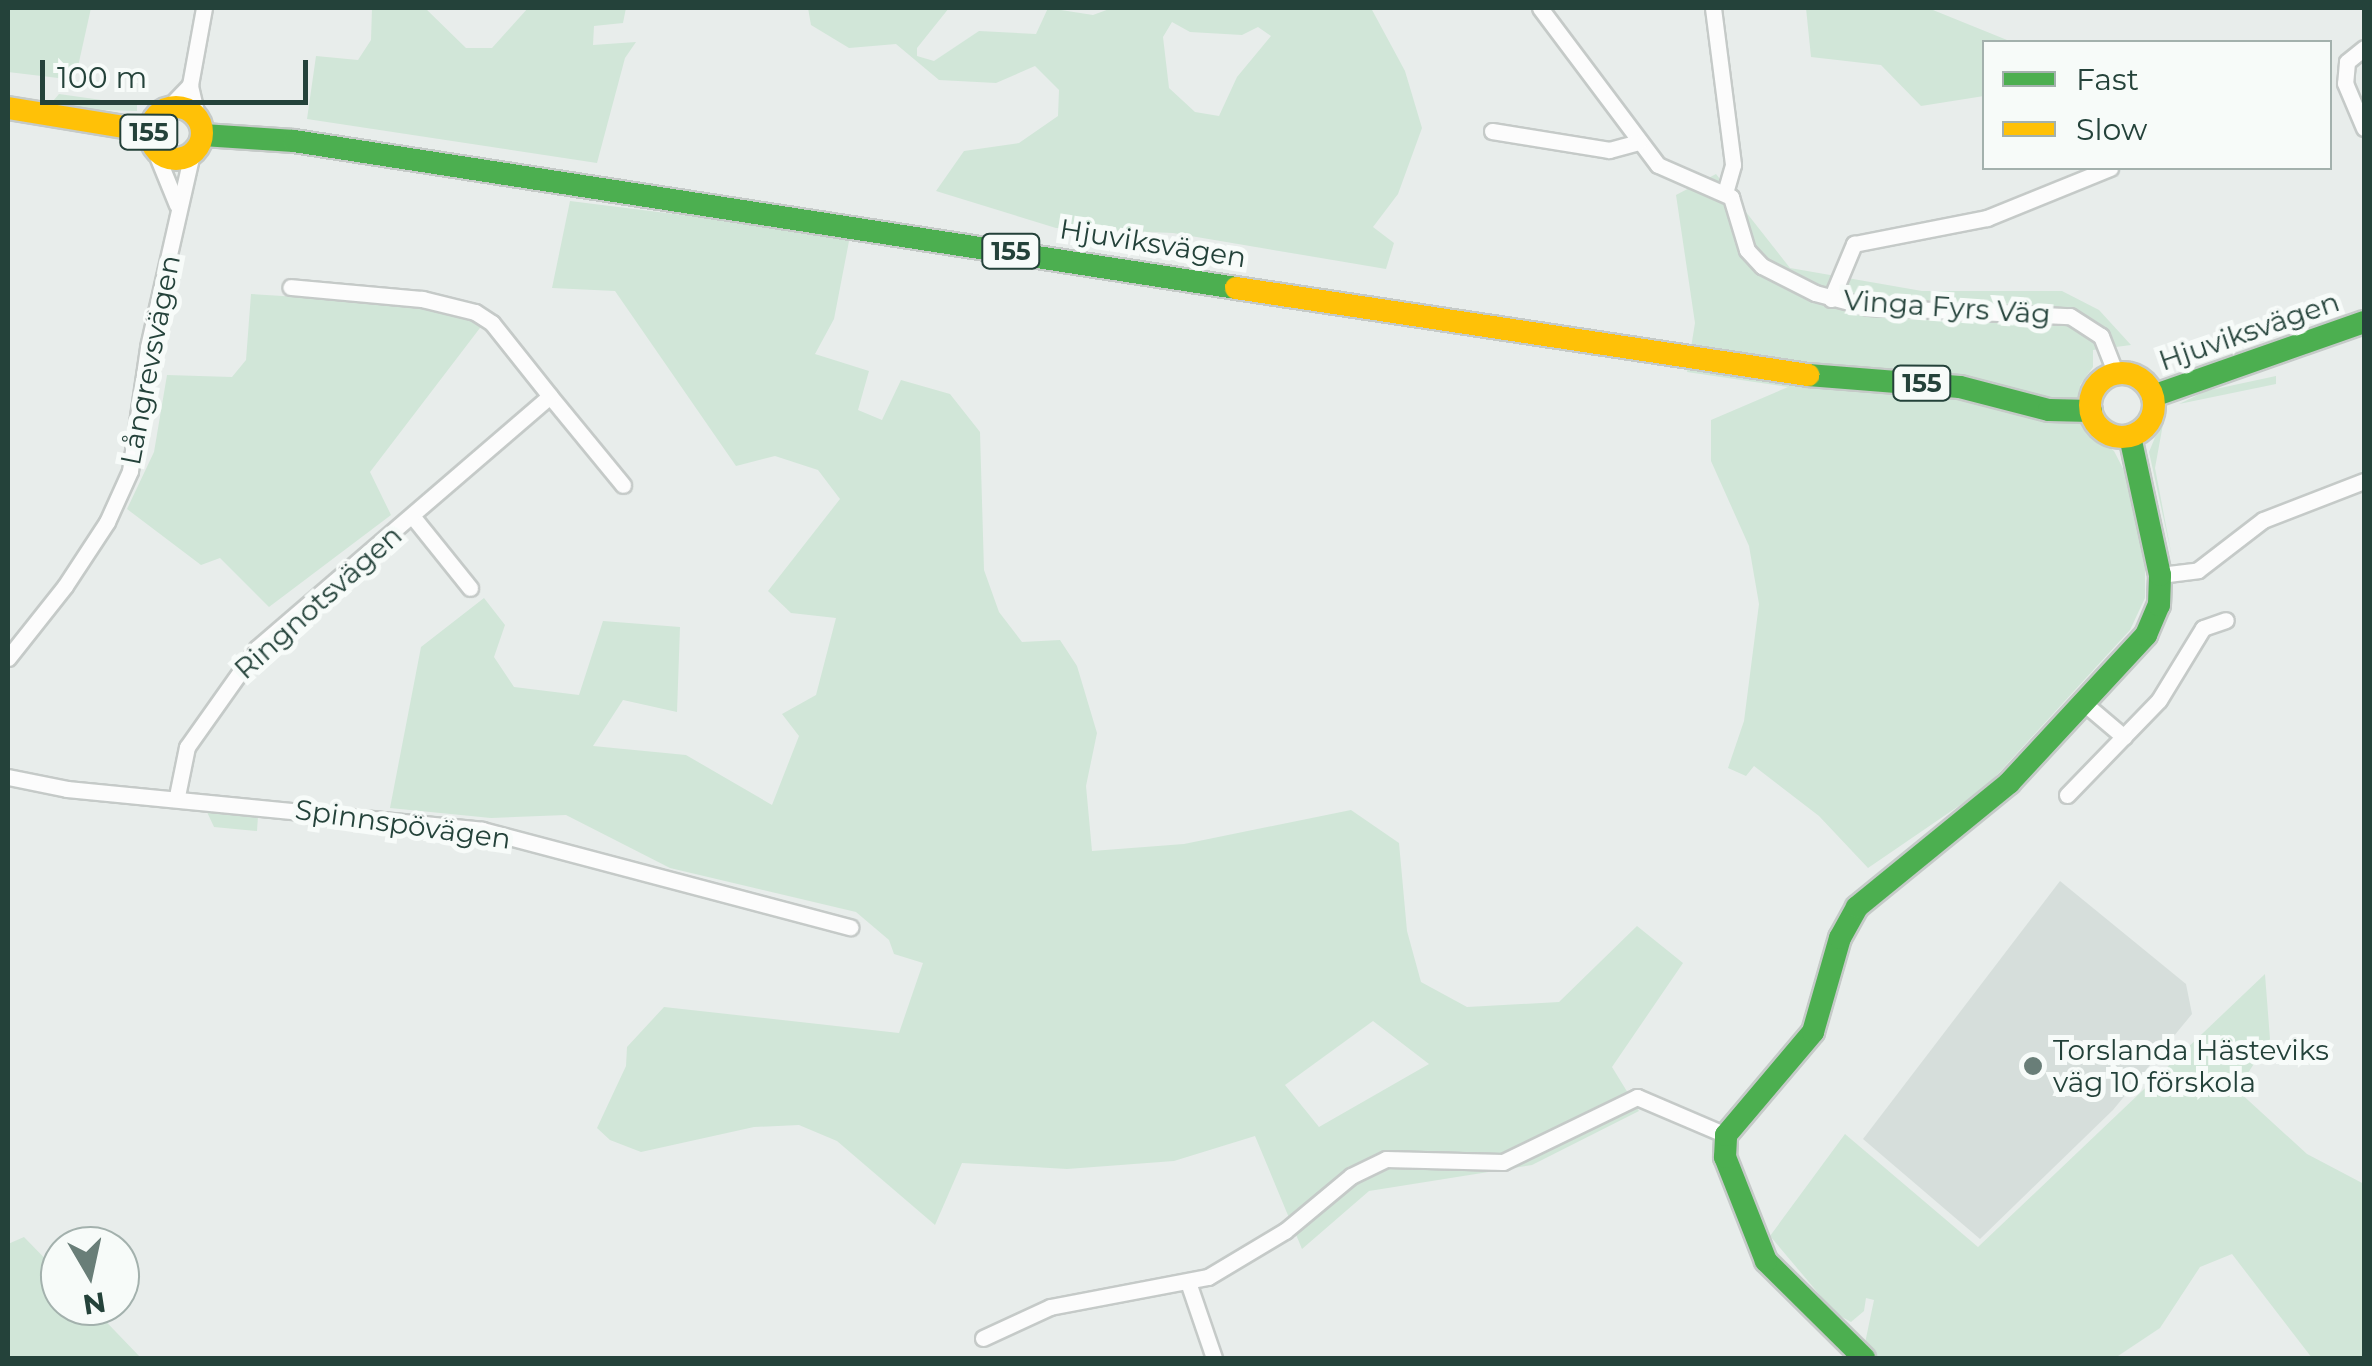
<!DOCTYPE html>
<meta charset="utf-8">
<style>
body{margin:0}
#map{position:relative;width:2372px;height:1366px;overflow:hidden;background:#e8edeb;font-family:Montserrat,sans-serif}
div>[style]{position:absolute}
.built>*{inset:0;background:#d6dedb}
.green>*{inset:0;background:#d1e6d8}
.roads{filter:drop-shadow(2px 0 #c5cac8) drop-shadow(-2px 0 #c5cac8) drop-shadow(0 2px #c5cac8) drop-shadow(0 -2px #c5cac8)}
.street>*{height:15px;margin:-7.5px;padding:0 7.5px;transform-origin:7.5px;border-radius:7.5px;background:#fcfcfc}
.fast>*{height:22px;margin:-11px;padding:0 11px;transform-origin:11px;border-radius:11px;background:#4caf50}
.slow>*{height:22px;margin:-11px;padding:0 11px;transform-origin:11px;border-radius:11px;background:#ffc107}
.slow>.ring{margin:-11px;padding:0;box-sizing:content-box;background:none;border:22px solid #ffc107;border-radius:50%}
.dots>*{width:28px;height:28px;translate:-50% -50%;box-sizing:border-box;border:5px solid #f7fbf9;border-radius:50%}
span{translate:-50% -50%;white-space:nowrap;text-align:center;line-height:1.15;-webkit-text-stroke:10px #f7fbf9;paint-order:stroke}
.shield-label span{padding:2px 8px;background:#f7fbf9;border:2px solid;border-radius:8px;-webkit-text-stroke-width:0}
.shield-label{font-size:25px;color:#24423a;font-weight:700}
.street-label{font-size:28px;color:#24423a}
.poi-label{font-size:28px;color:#24423a}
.left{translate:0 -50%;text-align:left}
.frame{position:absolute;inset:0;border:10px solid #24423a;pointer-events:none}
.legend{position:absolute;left:1982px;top:40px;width:350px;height:130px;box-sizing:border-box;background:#f7fbf9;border:2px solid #a3b1ad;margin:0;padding:12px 18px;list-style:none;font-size:30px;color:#24423a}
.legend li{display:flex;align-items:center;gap:20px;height:50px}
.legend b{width:50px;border:2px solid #a3b1ad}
.north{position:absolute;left:40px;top:1226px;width:100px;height:100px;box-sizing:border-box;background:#f7fbf9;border:2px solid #a3b1ad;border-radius:50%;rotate:171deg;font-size:28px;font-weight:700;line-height:40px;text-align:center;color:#24423a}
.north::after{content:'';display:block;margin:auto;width:35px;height:45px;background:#697e78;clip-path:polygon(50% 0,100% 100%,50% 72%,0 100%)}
.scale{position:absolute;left:40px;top:60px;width:268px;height:45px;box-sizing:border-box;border:5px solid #24423a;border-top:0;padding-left:12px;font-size:30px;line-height:35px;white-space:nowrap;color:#24423a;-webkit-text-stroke:8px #f7fbf9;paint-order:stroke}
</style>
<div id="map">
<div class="built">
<i style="clip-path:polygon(2060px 881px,2186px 984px,2192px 1014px,2113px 1110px,1980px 1239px,1863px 1139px)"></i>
</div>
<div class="green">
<i style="clip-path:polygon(8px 8px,91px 8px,75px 80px,8px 72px)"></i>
<i style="clip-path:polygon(372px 8px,425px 8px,466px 48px,492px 48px,528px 8px,626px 8px,623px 23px,594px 26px,593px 45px,636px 42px,625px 58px,597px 163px,307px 119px,316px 56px,358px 60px,371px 40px)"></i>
<i style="clip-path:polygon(evenodd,808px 8px,949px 8px,917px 48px,917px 56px,934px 61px,979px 31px,1036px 34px,1048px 8px,1093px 15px,1112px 8px,1371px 8px,1405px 71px,1422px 128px,1398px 194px,1373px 227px,1394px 243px,1386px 269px,1173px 233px,1056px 228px,936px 191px,964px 151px,1019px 143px,1058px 116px,1059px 90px,1035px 66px,996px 83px,939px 80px,896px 44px,849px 48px,811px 25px,808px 8px,1172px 22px,1190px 32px,1242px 35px,1258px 27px,1271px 36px,1237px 77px,1219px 116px,1195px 112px,1169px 88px,1163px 37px,1172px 22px)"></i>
<i style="clip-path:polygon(1806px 8px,1928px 8px,2012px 42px,1984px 42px,1984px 96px,1921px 106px,1881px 65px,1811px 57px)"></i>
<i style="clip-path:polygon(59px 94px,137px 105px,137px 111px,74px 109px,53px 101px)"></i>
<i style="clip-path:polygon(1716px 174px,1790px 268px,1922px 291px,2062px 291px,2099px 310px,2131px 345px,2093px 350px,2093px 367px,2080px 385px,2092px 433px,2114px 451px,2131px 484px,2145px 552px,2145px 598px,2130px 630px,1985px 788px,1868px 868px,1819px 816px,1754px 766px,1746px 776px,1728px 768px,1744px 721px,1759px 604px,1749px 546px,1711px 461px,1711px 420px,1788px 387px,1687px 372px,1695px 323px,1676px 195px)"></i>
<i style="clip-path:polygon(evenodd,570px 201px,850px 236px,834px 319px,815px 354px,869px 371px,858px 410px,882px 420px,901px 380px,950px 394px,980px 432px,984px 570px,999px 612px,1022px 642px,1060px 640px,1077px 666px,1097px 733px,1086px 786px,1092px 851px,1184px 844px,1351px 810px,1399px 843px,1407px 931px,1421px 982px,1467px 1007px,1559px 1002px,1637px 926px,1683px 963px,1612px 1067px,1639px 1111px,1532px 1165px,1369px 1191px,1302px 1249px,1255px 1136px,1174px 1161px,1067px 1169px,962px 1163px,935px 1225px,837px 1141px,799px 1125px,754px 1127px,641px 1152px,610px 1140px,597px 1128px,626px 1066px,627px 1047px,664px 1007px,899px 1033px,923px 963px,894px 954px,889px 940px,856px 912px,670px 868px,566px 815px,491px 818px,390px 808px,421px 647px,484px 598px,505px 625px,494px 657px,514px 687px,579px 695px,603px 621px,680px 627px,677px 712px,623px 700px,593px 746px,686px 755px,772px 805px,799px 736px,782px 714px,816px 695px,836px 618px,791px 613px,768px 591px,840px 499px,818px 470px,775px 456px,736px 466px,615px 291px,552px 288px,570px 201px,1373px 1021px,1429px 1064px,1319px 1127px,1285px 1085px,1373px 1021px)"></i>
<i style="clip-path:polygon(251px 294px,413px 304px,464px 313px,483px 324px,370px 472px,391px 515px,269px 607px,220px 558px,201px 565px,127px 509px,154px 452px,167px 375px,232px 377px,246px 360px)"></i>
<i style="clip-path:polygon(2276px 376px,2276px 384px,2179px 404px,2206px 391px)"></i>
<i style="clip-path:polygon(2165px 413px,2155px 468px,2172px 557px,2149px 452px)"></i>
<i style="clip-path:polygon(207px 812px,258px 816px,257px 831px,214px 827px)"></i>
<i style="clip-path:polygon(2265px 974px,2270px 1039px,2237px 1090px,2307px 1154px,2364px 1184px,2364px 1358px,2312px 1358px,2232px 1254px,2200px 1267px,2160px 1328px,2115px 1358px,1879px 1358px,1865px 1343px,1874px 1300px,1866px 1298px,1864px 1311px,1851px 1322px,1835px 1313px,1770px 1236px,1845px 1134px,1978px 1247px)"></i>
<i style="clip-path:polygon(24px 1237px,60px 1274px,60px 1306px,91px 1306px,141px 1358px,8px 1358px,8px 1244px)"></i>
</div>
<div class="roads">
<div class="street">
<i style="left:1540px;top:8px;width:196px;rotate:53.1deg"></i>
<i style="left:1658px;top:165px;width:80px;rotate:23.7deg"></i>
<i style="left:1731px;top:197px;width:55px;rotate:73.2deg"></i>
<i style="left:1747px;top:250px;width:22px;rotate:47deg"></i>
<i style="left:1762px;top:266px;width:59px;rotate:27deg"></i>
<i style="left:1815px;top:293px;width:55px;rotate:14.8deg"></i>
<i style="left:1868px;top:307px;width:202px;rotate:2.6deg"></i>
<i style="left:2070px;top:316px;width:37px;rotate:33deg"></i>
<i style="left:2101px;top:336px;width:41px;rotate:68.5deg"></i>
<i style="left:1713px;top:8px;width:158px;rotate:82.7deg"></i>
<i style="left:1733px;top:165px;width:29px;rotate:106deg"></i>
<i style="left:2364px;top:48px;width:22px;rotate:141deg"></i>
<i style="left:2347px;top:62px;width:21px;rotate:95deg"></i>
<i style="left:2345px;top:83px;width:49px;rotate:67.1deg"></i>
<i style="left:166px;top:110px;width:35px;rotate:-46deg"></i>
<i style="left:197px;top:116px;width:32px;rotate:-103deg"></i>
<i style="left:190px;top:85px;width:78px;rotate:-79.7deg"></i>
<i style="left:1492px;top:131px;width:119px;rotate:9.2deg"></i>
<i style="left:1609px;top:150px;width:31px;rotate:-15deg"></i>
<i style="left:155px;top:151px;width:58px;rotate:67.8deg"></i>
<i style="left:1831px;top:299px;width:60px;rotate:-67.3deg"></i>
<i style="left:1854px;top:244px;width:136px;rotate:-11.1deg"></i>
<i style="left:1987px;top:218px;width:133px;rotate:-22.1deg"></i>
<i style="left:550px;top:396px;width:115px;rotate:50.6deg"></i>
<i style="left:413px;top:517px;width:91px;rotate:51.2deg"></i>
<i style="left:2160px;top:575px;width:38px;rotate:-7deg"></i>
<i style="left:2198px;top:570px;width:82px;rotate:-37.6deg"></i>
<i style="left:2263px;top:520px;width:108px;rotate:-21.1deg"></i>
<i style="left:8px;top:658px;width:92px;rotate:-51.6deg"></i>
<i style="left:65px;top:586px;width:77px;rotate:-56.7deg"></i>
<i style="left:107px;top:522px;width:56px;rotate:-65.7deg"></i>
<i style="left:130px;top:471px;width:125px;rotate:-81.7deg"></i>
<i style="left:148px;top:347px;width:198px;rotate:-77.2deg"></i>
<i style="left:2085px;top:704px;width:51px;rotate:40.2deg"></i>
<i style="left:8px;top:777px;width:60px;rotate:11.5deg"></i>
<i style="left:67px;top:789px;width:417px;rotate:5.6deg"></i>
<i style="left:482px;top:830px;width:381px;rotate:14.8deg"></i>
<i style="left:2067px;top:795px;width:132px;rotate:-45.9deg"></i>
<i style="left:2159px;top:700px;width:84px;rotate:-58.6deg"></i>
<i style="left:2203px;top:628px;width:24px;rotate:-19deg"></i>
<i style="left:177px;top:796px;width:50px;rotate:-78.5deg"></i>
<i style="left:187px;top:747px;width:121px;rotate:-54.7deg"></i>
<i style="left:257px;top:648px;width:386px;rotate:-40.7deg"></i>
<i style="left:550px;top:396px;width:93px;rotate:-128.5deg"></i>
<i style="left:492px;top:323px;width:20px;rotate:-147deg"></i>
<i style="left:475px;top:312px;width:55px;rotate:-166.2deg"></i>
<i style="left:422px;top:299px;width:132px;rotate:-174.8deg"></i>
<i style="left:1189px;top:1285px;width:77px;rotate:71.1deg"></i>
<i style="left:983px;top:1338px;width:74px;rotate:-24.8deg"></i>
<i style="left:1050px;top:1307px;width:161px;rotate:-10.8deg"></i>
<i style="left:1208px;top:1277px;width:90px;rotate:-30.9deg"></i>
<i style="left:1285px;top:1231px;width:86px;rotate:-39.8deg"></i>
<i style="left:1351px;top:1176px;width:39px;rotate:-26deg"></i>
<i style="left:1386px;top:1159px;width:117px;rotate:1.5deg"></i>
<i style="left:1503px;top:1162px;width:149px;rotate:-25.9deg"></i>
<i style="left:1637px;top:1097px;width:97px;rotate:23.1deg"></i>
</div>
<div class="fast">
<i style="left:203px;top:135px;width:91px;rotate:3.8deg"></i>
<i style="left:294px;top:141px;width:953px;rotate:8.87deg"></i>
<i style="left:1808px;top:375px;width:152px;rotate:4.5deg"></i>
<i style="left:1960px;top:387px;width:92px;rotate:14.5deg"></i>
<i style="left:2049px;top:410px;width:42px;rotate:1.4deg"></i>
<i style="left:2153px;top:396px;width:224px;rotate:-19.3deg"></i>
<i style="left:1864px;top:1358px;width:138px;rotate:-135.3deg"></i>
<i style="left:1766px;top:1261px;width:112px;rotate:-111.5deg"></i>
<i style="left:1725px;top:1157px;width:22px;rotate:-87deg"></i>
<i style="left:1726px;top:1135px;width:135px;rotate:-49.8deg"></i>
<i style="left:1813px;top:1032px;width:98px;rotate:-74deg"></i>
<i style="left:1840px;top:938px;width:35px;rotate:-61deg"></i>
<i style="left:1857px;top:907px;width:196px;rotate:-39.2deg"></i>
<i style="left:2009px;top:783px;width:202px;rotate:-47.2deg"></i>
<i style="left:2146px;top:635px;width:33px;rotate:-67deg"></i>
<i style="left:2159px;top:605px;width:30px;rotate:-88deg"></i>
<i style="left:2160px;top:575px;width:142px;rotate:-102.2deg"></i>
</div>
<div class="slow">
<i class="ring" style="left:150px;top:107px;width:30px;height:30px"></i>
<i style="left:8px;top:108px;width:143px;rotate:9.3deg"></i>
<i style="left:1236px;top:288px;width:579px;rotate:8.65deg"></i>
<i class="ring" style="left:2090px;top:373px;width:42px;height:42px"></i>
</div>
</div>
<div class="dots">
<i style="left:2033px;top:1066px;background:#697e78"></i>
</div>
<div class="shield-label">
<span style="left:149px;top:132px">155</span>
<span style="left:1011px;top:251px">155</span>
<span style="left:1922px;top:383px">155</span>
</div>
<div class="street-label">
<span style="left:1153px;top:243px;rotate:9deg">Hjuviksvägen</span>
<span style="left:1947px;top:307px;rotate:4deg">Vinga Fyrs Väg</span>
<span style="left:2249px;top:331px;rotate:-19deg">Hjuviksvägen</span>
<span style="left:150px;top:360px;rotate:-79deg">Långrevsvägen</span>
<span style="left:318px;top:602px;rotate:-42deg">Ringnotsvägen</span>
<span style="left:403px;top:824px;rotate:8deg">Spinnspövägen</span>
</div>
<div class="poi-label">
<span class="left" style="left:2053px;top:1066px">Torslanda Hästeviks<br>väg 10 förskola</span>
</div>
<div class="frame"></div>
<ul class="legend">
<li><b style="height:12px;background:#4caf50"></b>Fast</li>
<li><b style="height:12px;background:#ffc107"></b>Slow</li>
</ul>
<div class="north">N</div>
<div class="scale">100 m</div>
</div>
